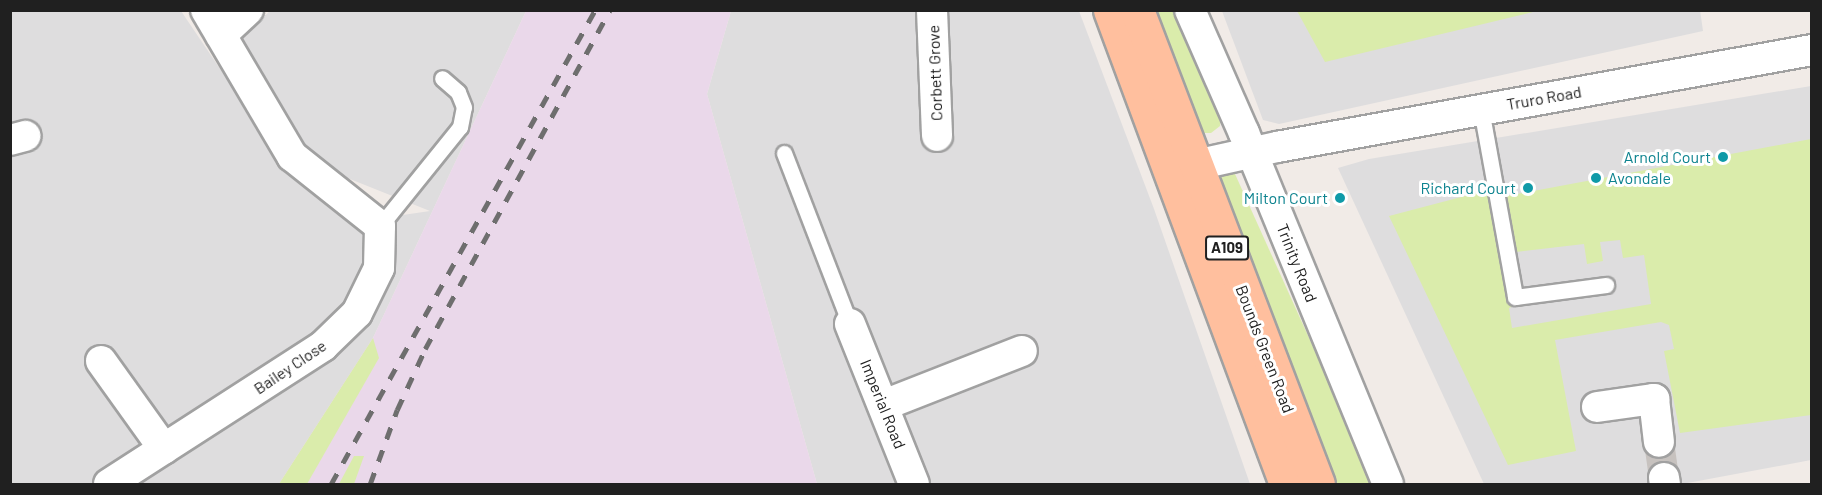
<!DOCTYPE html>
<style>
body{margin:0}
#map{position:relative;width:1822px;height:495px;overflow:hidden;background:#f1ebe7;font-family:Barlow,sans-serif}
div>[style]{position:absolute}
.residential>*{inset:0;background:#deddde}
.industrial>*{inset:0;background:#ead8ea}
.grass>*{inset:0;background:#daecab}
.street-tunnel>*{height:30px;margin-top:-15px;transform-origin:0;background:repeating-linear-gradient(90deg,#c7c2bf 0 30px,transparent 0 45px)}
.roads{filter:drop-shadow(2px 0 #a1a1a1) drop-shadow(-2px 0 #a1a1a1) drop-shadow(0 2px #a1a1a1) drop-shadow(0 -2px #a1a1a1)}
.lane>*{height:15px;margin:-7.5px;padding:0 7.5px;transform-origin:7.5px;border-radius:7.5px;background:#fff}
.street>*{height:30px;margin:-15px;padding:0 15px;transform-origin:15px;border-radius:15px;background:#fff}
.primary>*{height:33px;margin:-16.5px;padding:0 16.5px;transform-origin:16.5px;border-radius:16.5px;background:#ffbf9e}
.rail>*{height:4.5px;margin-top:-2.25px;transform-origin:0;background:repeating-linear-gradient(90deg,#6e6e6e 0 12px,transparent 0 24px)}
.dots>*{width:16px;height:16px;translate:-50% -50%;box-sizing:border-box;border:3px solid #fff;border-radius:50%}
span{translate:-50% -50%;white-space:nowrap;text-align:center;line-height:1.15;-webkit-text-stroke:6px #fff;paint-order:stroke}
.shield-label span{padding:2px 4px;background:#fff;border:2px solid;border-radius:4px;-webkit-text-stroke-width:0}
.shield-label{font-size:15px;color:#202020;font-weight:700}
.street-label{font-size:16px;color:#202020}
.culture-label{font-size:16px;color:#0d838f}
.right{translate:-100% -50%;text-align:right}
.left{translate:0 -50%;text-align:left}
.frame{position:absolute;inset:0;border:12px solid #202020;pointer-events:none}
</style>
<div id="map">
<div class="residential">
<i style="clip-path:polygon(1700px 10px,1703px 31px,1279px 124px,1263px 120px,1222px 11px)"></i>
<i style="clip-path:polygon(10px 11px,181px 11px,289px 171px,313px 193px,342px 207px,355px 222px,430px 211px,330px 171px,299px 149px,238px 40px,270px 11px,526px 11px,373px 338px,279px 484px,11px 484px)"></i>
<i style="clip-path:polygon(731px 11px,1079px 11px,1154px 209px,1250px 484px,817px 484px,707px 94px)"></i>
<i style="clip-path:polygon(1811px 86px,1811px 460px,1682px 484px,1484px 484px,1338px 168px,1369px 159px)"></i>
</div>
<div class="industrial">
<i style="clip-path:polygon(526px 11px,731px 11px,707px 94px,817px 484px,279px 484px,373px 338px)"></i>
</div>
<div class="grass">
<i style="clip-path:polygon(1150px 11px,1179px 11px,1221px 114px,1220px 126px,1211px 133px,1199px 133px)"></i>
<i style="clip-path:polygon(1297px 11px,1537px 11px,1325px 62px)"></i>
<i style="clip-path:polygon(1811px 139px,1811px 415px,1680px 433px,1664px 351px,1674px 349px,1669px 325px,1661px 322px,1555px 340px,1576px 451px,1508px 465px,1389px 216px,1488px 190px,1514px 306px,1509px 308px,1512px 328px,1651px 304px,1644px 255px,1623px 258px,1620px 240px,1600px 242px,1603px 261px,1587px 264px,1584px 244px,1516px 252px,1501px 197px)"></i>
<i style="clip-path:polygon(1235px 174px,1375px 484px,1334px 484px,1215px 191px,1223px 175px)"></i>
<i style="clip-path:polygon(373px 338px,379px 358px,307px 484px,279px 484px)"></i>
<i style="clip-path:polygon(354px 456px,364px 456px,354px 484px,339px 484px)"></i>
</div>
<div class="street-tunnel">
<i style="left:1659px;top:442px;width:36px;rotate:82deg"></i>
</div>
<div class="roads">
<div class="lane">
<i style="left:1481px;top:109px;width:191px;rotate:79.7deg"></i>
<i style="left:1515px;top:297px;width:92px;rotate:-7.5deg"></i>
<i style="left:784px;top:153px;width:183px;rotate:68.9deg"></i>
<i style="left:380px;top:226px;width:127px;rotate:-51.1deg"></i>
<i style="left:460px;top:127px;width:20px;rotate:-79deg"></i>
<i style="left:464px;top:107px;width:16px;rotate:-112deg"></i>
<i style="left:458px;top:92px;width:21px;rotate:-139deg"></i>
</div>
<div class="street">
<i style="left:932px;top:10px;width:126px;rotate:87.7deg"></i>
<i style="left:1190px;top:10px;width:134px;rotate:66.3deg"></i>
<i style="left:1244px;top:133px;width:379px;rotate:67.7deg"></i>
<i style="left:221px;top:35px;width:37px;rotate:-43deg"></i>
<i style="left:10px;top:140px;width:16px;rotate:-15deg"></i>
<i style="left:1173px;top:170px;width:107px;rotate:-12.5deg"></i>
<i style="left:1277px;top:147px;width:544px;rotate:-10.28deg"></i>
<i style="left:850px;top:324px;width:172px;rotate:68.2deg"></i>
<i style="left:101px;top:361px;width:108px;rotate:54.4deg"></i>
<i style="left:884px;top:405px;width:148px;rotate:-21.4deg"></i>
<i style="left:1597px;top:407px;width:58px;rotate:-8deg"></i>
<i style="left:1654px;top:399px;width:43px;rotate:83.4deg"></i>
<i style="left:1664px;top:478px;width:6px;rotate:81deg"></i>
<i style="left:109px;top:484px;width:255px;rotate:-32.8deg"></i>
<i style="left:323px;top:346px;width:47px;rotate:-44.1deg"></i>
<i style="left:357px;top:313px;width:50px;rotate:-63.9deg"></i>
<i style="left:379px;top:268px;width:42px;rotate:-88.6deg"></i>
<i style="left:380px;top:226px;width:112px;rotate:-141.5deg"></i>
<i style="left:292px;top:156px;width:169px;rotate:-120.5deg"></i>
</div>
<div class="primary">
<i style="left:1110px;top:10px;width:506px;rotate:69.63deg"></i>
<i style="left:1137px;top:10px;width:507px;rotate:69.1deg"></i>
</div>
</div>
<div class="rail">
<i style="left:331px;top:484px;width:543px;rotate:-60.88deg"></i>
<i style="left:370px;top:484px;width:79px;rotate:-70deg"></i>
<i style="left:397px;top:410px;width:67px;rotate:-65.3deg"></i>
<i style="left:425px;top:349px;width:386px;rotate:-61.4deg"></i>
</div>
<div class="dots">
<i style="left:1723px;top:157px;background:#0f9aa8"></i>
<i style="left:1596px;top:178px;background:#0f9aa8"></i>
<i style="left:1528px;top:188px;background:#0f9aa8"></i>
<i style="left:1340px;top:198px;background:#0f9aa8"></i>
</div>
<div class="shield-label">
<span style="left:1227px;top:248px">A109</span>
</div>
<div class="street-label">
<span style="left:935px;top:73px;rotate:-92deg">Corbett Grove</span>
<span style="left:1544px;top:98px;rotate:-10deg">Truro Road</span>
<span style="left:1297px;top:263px;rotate:68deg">Trinity Road</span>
<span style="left:1265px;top:349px;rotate:69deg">Bounds Green Road</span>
<span style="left:290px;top:367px;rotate:-34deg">Bailey Close</span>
<span style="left:883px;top:404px;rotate:68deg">Imperial Road</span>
</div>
<div class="culture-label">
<span class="right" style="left:1711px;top:157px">Arnold Court</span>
<span class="left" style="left:1608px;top:178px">Avondale</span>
<span class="right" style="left:1516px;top:188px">Richard Court</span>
<span class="right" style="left:1328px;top:198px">Milton Court</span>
</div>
<div class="frame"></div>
</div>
